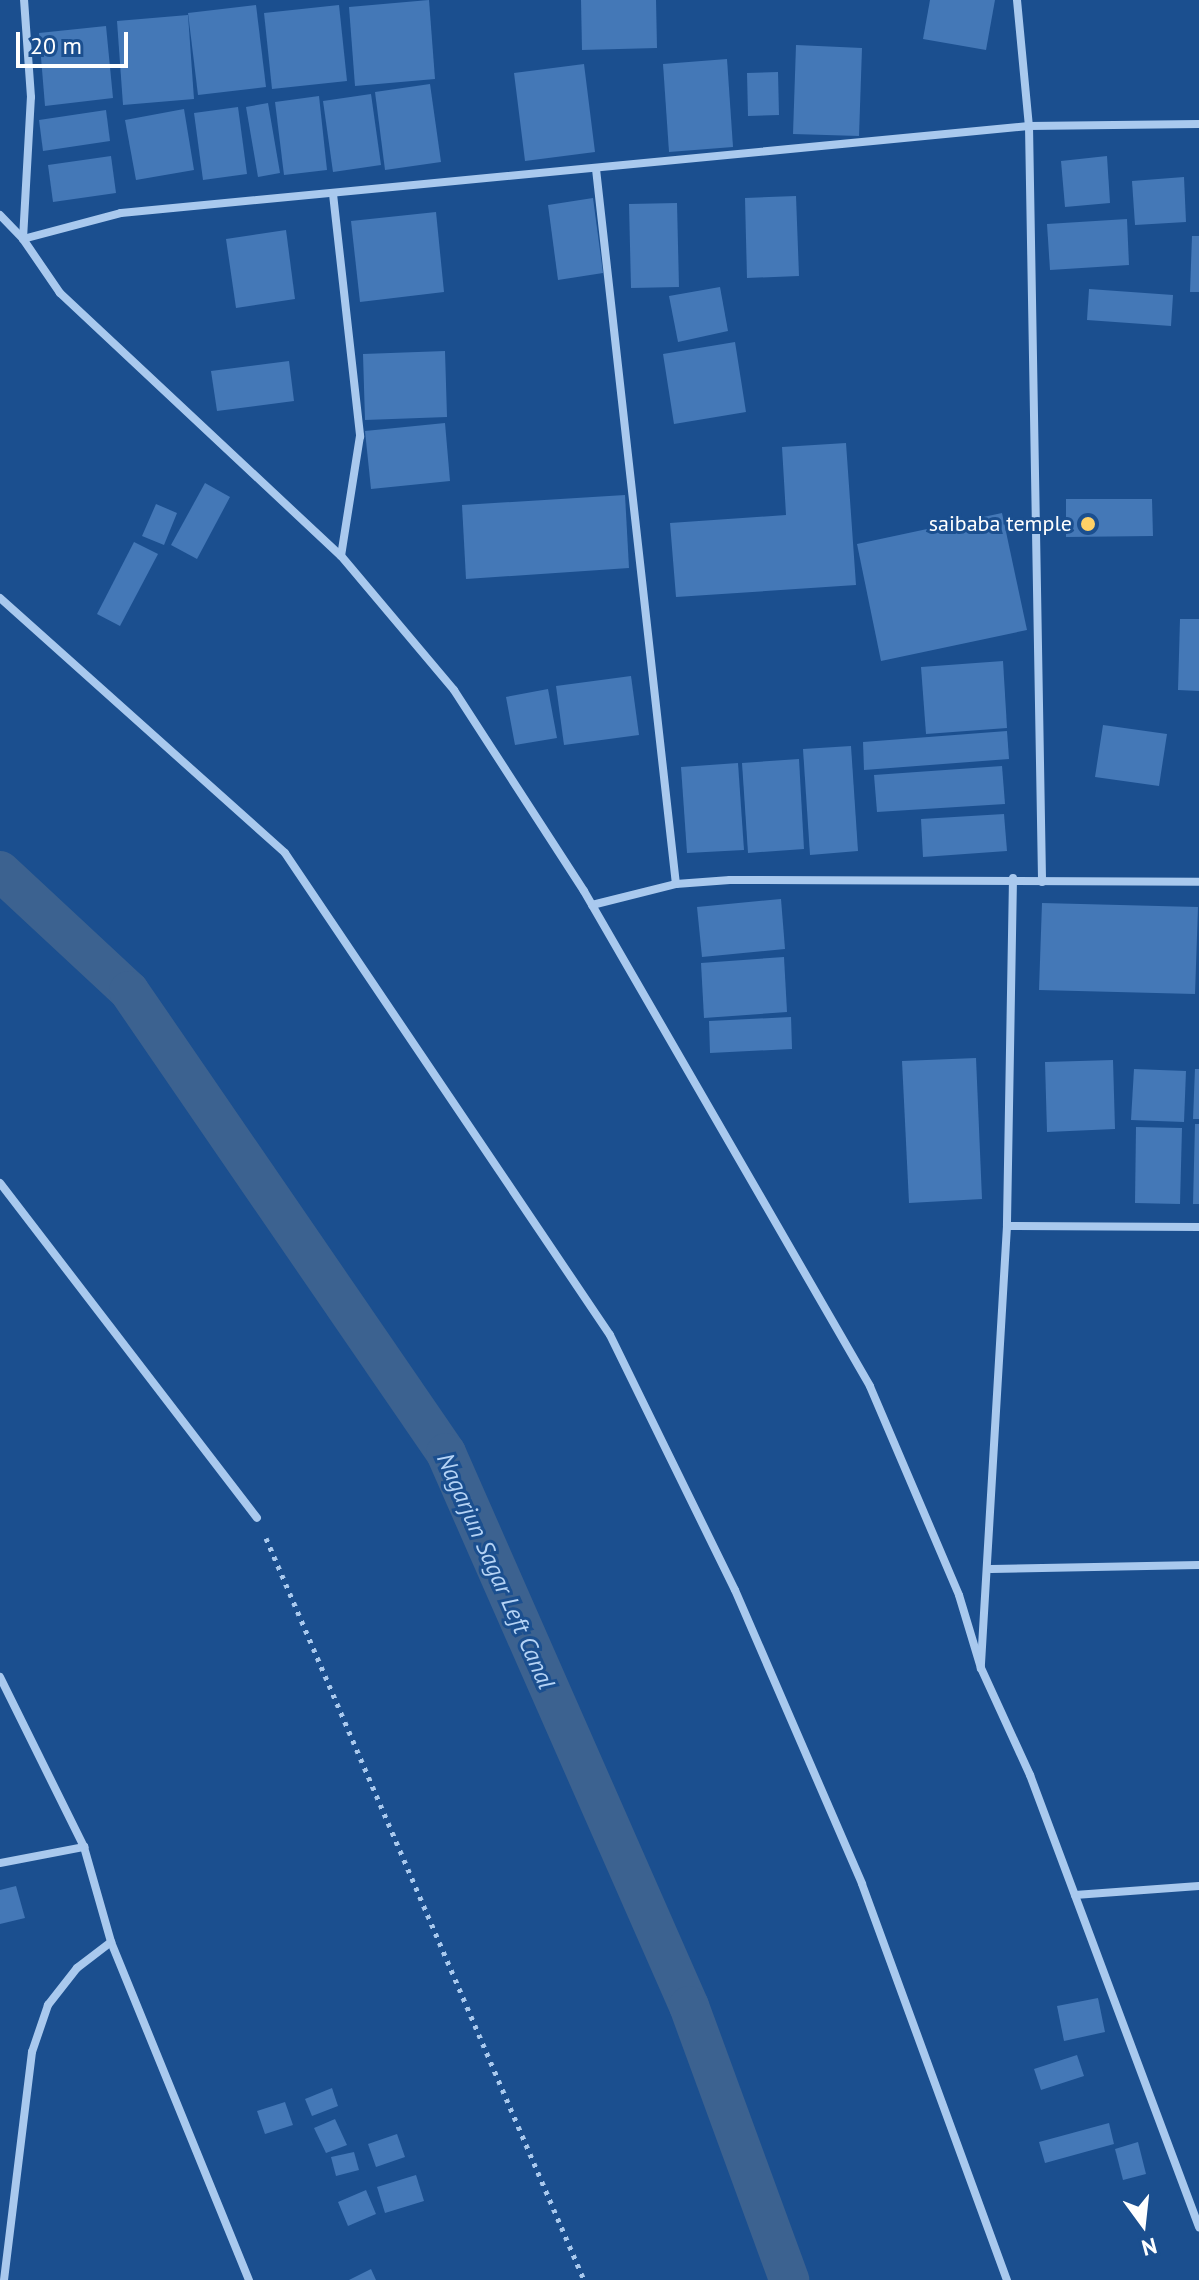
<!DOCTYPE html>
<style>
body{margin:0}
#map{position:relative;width:1199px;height:2280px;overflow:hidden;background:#1b4f8f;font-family:"PT Sans",sans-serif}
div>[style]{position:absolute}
.canal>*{height:40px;margin:-20px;padding:0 20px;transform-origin:20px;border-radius:20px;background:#3c6290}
.building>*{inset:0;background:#4478b7}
.path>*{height:5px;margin-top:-2.5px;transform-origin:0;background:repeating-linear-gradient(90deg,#a9c9ee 0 4px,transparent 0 10px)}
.street>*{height:8px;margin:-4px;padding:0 4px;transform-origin:4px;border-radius:4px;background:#a9c9ee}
.dots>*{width:22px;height:22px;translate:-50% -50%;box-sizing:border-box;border:4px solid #1b4f8f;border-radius:50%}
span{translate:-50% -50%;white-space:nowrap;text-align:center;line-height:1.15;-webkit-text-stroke:6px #1b4f8f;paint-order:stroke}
.poi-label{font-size:22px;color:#fff}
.right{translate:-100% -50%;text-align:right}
.water-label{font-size:24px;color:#b5d3f5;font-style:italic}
.north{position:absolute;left:1103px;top:2184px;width:80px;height:80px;-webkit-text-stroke:6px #1b4f8f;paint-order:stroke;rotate:165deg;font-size:22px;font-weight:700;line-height:32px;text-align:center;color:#fff}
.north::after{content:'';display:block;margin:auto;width:28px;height:36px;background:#fff;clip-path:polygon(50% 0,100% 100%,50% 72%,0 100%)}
.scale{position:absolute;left:16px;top:32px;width:112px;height:36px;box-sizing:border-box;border:4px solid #fff;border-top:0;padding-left:10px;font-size:24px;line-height:28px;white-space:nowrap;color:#fff;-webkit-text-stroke:6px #1b4f8f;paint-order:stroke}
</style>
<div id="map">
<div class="canal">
<i style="left:0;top:871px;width:176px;rotate:42.9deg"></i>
<i style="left:129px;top:991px;width:560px;rotate:55.54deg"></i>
<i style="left:446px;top:1453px;width:604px;rotate:66.28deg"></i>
<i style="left:689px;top:2006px;width:292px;rotate:69.9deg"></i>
</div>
<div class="building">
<i style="clip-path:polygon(429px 0,435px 79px,355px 86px,349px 7px)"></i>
<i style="clip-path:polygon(581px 0,656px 0,657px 48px,582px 50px)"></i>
<i style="clip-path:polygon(930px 0,995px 0,986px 50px,923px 39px)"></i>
<i style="clip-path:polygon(256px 5px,266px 87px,198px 95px,188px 13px)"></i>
<i style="clip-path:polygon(339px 5px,347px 81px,272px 89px,264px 13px)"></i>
<i style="clip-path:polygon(188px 15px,194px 99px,123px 105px,117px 21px)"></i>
<i style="clip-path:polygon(106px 26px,113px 98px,45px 106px,39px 33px)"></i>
<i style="clip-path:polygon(796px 45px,862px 48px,859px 136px,793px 134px)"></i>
<i style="clip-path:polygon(727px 59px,733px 147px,669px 152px,663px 64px)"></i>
<i style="clip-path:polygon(584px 64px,595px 152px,525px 161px,514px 73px)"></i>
<i style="clip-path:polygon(778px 72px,779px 115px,748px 116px,747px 73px)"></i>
<i style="clip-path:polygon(430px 84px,441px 162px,385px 170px,375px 92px)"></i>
<i style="clip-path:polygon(371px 94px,381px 165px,333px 172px,323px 101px)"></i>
<i style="clip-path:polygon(319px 96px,327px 170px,284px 175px,275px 102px)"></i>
<i style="clip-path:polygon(268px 103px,280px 173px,258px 177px,246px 107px)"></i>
<i style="clip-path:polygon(238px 107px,247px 174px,203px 180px,194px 113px)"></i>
<i style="clip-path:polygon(184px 109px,194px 170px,136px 180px,125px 120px)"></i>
<i style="clip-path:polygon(106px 110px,110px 141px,43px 151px,39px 120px)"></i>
<i style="clip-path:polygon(111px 156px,116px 193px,53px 202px,48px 165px)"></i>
<i style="clip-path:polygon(1107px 156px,1110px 203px,1065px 207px,1061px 161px)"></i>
<i style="clip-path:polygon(1184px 177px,1186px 222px,1135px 225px,1132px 181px)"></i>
<i style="clip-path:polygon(796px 196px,799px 276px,747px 278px,745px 198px)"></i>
<i style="clip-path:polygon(593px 198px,603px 273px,558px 280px,548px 205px)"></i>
<i style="clip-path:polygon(677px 203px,679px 287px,631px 288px,629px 204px)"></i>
<i style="clip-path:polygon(436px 212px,444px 292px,360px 302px,351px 221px)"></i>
<i style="clip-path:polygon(1127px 219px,1129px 265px,1050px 270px,1047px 224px)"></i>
<i style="clip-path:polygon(286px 230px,295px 299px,236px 308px,226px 239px)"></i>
<i style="clip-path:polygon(1192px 236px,1199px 236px,1199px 292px,1190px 292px)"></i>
<i style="clip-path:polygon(720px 287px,728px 331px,678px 342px,669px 296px)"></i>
<i style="clip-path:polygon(1089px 289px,1173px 295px,1171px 326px,1087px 320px)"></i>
<i style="clip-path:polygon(735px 342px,746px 412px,674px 424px,663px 354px)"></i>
<i style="clip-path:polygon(445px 351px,447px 417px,365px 420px,363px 354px)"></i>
<i style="clip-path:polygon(289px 361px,294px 401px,217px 411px,211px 371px)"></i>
<i style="clip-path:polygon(445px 423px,450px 481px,371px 489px,365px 431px)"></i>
<i style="clip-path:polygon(846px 443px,856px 585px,676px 597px,670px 523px,786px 515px,782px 447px)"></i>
<i style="clip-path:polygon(205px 483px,230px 497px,197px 559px,171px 545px)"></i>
<i style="clip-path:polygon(625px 495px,629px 568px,466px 579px,462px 505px)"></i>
<i style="clip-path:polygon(1066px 499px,1152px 499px,1153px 536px,1066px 537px)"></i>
<i style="clip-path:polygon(156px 504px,177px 513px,164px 545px,142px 536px)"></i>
<i style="clip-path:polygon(1002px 513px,1027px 630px,881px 661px,857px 544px)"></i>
<i style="clip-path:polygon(134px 542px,158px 554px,120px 626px,97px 614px)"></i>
<i style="clip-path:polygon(1180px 619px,1199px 619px,1199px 691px,1178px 690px)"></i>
<i style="clip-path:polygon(1003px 661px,1007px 728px,926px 734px,921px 667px)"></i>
<i style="clip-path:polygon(631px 676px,639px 735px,564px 745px,556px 686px)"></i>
<i style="clip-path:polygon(548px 689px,557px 738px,515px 745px,506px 697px)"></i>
<i style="clip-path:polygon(1103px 725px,1167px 734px,1159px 786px,1095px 777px)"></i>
<i style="clip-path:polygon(1007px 731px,1009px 759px,864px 770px,863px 742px)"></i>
<i style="clip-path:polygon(851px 746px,858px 851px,810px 855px,803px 749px)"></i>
<i style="clip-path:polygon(799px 759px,804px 849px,748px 853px,742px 763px)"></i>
<i style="clip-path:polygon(738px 763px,744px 850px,687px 853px,681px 767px)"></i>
<i style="clip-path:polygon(1002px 766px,1005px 804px,877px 812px,874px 775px)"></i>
<i style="clip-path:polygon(1004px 814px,1007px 851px,923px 857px,921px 819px)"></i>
<i style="clip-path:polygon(781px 899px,785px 949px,702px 957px,697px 907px)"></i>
<i style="clip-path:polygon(1042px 903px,1198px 907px,1195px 994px,1039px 990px)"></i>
<i style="clip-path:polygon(784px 957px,787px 1012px,704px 1018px,701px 963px)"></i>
<i style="clip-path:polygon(791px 1017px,792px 1049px,710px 1053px,709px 1021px)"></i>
<i style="clip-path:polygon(976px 1058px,982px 1199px,909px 1203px,902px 1061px)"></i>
<i style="clip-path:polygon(1113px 1060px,1115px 1129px,1047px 1132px,1045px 1062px)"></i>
<i style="clip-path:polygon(1134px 1069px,1186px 1071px,1184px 1122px,1131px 1120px)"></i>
<i style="clip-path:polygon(1195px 1069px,1199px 1069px,1199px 1119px,1193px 1119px)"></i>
<i style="clip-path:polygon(1195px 1124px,1199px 1124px,1199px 1204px,1193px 1204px)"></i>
<i style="clip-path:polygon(1136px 1127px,1182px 1128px,1180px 1204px,1135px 1203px)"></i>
<i style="clip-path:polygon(16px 1886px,25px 1918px,0 1924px,0 1890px)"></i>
<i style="clip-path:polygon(1098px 1998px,1105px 2032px,1064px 2041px,1057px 2006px)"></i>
<i style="clip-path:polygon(1077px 2055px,1084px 2076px,1041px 2090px,1034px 2069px)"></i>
<i style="clip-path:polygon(332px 2088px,338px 2106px,312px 2116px,305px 2099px)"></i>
<i style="clip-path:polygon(285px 2102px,293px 2125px,265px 2134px,257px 2111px)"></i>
<i style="clip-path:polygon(335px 2119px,347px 2145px,326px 2153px,314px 2128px)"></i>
<i style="clip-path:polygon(1109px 2123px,1114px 2144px,1045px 2163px,1039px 2142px)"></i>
<i style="clip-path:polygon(397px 2134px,405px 2157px,376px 2167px,368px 2144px)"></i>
<i style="clip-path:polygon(1138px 2142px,1146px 2174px,1123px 2180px,1115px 2149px)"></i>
<i style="clip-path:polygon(354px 2152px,359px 2170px,336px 2176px,331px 2157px)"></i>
<i style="clip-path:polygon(416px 2175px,424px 2201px,385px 2213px,377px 2187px)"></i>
<i style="clip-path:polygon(366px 2190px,376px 2214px,348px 2226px,338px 2202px)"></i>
<i style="clip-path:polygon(371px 2269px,376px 2280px,349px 2280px)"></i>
</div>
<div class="path">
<i style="left:266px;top:1538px;width:807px;rotate:66.8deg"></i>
</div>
<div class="street">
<i style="left:1017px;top:0;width:127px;rotate:84.6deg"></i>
<i style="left:1029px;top:126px;width:756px;rotate:89.01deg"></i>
<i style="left:596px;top:169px;width:719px;rotate:83.62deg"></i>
<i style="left:333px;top:194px;width:244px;rotate:83.6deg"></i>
<i style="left:360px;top:436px;width:121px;rotate:99deg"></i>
<i style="left:0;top:215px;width:33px;rotate:46deg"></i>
<i style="left:23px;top:239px;width:142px;rotate:-86.8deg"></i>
<i style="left:31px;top:97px;width:97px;rotate:-94.1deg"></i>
<i style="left:0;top:598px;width:382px;rotate:41.8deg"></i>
<i style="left:285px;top:853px;width:581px;rotate:56.01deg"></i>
<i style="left:610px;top:1335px;width:284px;rotate:63.9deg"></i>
<i style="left:735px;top:1590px;width:320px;rotate:66.6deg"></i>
<i style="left:862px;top:1884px;width:422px;rotate:69.9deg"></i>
<i style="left:1013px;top:878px;width:348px;rotate:91deg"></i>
<i style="left:1007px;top:1226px;width:443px;rotate:93.4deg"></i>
<i style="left:981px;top:1668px;width:118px;rotate:65.4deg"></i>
<i style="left:1030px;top:1775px;width:483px;rotate:69.5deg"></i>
<i style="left:592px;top:905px;width:87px;rotate:-14deg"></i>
<i style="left:676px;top:884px;width:54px;rotate:-4.2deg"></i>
<i style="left:730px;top:880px;width:469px;rotate:0.2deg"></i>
<i style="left:0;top:1183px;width:422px;rotate:52.5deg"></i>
<i style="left:1007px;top:1226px;width:192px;rotate:0.3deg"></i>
<i style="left:991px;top:1569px;width:208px;rotate:-1.1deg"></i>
<i style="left:981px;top:1668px;width:76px;rotate:-106.8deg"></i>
<i style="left:959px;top:1595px;width:227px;rotate:-113.1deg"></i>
<i style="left:870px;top:1386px;width:572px;rotate:-120.02deg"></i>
<i style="left:584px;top:891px;width:239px;rotate:-122.9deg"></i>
<i style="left:454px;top:690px;width:175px;rotate:-130.1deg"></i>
<i style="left:341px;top:556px;width:385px;rotate:-136.9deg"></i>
<i style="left:60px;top:293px;width:65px;rotate:-124.4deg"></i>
<i style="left:23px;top:239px;width:101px;rotate:-14.9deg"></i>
<i style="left:121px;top:213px;width:912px;rotate:-5.47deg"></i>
<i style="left:1029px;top:126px;width:170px;rotate:-0.7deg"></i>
<i style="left:0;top:1677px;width:190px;rotate:63.7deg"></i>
<i style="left:84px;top:1847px;width:99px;rotate:74.1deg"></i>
<i style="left:111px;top:1942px;width:365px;rotate:67.8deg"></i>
<i style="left:0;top:1863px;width:86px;rotate:-10.8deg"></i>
<i style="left:1075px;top:1895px;width:124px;rotate:-4.2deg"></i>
<i style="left:4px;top:2280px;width:230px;rotate:-83deg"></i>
<i style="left:32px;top:2052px;width:50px;rotate:-71.2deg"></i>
<i style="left:48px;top:2005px;width:47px;rotate:-51.9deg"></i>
<i style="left:77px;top:1968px;width:43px;rotate:-37.4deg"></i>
</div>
<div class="dots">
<i style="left:1088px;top:524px;background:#ffd166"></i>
</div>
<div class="poi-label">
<span class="right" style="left:1072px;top:524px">saibaba temple</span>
</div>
<div class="water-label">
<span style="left:496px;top:1571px;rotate:66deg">Nagarjun Sagar Left Canal</span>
</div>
<div class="north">N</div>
<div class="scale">20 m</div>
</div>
